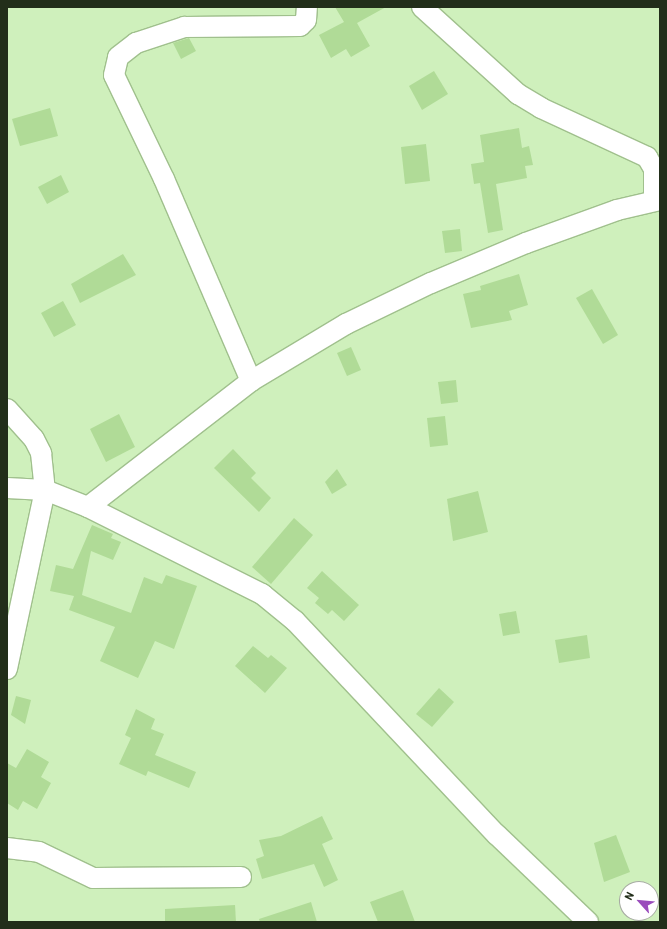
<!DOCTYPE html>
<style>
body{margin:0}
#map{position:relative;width:667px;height:929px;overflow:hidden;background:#cff0bc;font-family:Barlow,sans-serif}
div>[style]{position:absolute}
.building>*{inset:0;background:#b0db97}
.roads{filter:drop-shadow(1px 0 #a0c08d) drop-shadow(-1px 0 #a0c08d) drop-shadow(0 1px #a0c08d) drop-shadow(0 -1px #a0c08d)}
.minor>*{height:20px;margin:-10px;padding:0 10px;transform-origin:10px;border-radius:10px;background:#fff}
span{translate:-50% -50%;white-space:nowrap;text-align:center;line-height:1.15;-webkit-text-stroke:3px #fff;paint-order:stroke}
.frame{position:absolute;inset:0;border:8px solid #222e1a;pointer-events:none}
.north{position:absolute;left:619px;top:881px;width:40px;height:40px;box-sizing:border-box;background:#fff;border:1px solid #a7aba3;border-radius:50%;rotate:297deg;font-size:11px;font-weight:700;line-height:16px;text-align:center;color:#222e1a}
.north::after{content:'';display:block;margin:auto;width:14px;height:18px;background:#9a4cbc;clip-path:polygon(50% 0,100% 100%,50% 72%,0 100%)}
</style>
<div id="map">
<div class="building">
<i style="clip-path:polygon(335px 7px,386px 7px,357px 23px,370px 46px,351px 57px,346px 49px,331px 58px,319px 35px,344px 22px)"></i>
<i style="clip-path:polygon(189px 38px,196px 51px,181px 59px,173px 43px)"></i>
<i style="clip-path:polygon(434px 71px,448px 94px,422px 110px,409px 86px)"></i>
<i style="clip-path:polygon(50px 108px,58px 136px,20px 146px,12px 119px)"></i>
<i style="clip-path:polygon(519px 128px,522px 148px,529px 146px,533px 165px,525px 166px,527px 178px,496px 184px,503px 230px,488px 233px,480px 183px,474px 184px,471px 164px,484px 162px,480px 135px)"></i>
<i style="clip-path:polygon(426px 144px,430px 181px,405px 184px,401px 147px)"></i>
<i style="clip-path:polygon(61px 175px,69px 192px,47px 204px,38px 187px)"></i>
<i style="clip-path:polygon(460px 229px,462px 251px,445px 253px,442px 231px)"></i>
<i style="clip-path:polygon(123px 254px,136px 275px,80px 303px,71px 284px)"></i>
<i style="clip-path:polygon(519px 274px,528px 305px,509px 311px,512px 320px,471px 328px,463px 294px,481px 290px,480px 286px)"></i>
<i style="clip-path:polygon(592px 289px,618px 335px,603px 344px,576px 298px)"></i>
<i style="clip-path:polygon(63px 301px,76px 325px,54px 337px,41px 313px)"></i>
<i style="clip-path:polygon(351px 347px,361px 370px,347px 376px,337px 353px)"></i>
<i style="clip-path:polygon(456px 380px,458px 402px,441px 404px,438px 382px)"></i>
<i style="clip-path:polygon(119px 414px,135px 447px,106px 462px,90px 429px)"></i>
<i style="clip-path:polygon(445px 416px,448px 445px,430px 447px,427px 418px)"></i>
<i style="clip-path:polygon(233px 449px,256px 473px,251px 478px,271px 498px,259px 512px,214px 468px)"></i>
<i style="clip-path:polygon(337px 469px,347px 485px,332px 494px,325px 482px)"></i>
<i style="clip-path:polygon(478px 491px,488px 532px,453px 541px,447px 499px)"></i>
<i style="clip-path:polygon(294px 518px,313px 535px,271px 584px,252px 567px)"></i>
<i style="clip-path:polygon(92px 525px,113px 534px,111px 538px,121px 542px,113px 560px,91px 551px,82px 595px,131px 613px,144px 577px,162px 584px,166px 575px,197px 586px,174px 649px,155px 641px,138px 678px,100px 661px,115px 627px,69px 610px,74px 596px,50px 591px,56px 565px,73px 569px)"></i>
<i style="clip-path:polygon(322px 571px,359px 605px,344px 621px,332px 610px,328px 614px,315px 603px,319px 598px,307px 588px)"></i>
<i style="clip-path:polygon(516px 611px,520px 633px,503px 636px,499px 614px)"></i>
<i style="clip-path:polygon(587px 635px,590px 658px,559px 663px,555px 640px)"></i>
<i style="clip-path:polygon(253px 646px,268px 658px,271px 655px,287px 668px,265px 693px,235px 666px)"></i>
<i style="clip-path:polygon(439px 688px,454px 702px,432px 727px,416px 714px)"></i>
<i style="clip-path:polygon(16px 696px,31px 700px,25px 724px,11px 715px)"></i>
<i style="clip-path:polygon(136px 709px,155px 719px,151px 729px,164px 734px,155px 755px,196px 772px,189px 788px,148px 771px,146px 776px,119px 764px,131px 738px,125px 735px)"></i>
<i style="clip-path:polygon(27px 749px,49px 762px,41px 777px,51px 783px,37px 809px,23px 801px,18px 810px,7px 803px,7px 763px,16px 768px)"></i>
<i style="clip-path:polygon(322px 816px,333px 839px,322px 844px,338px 880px,324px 887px,314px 864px,262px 879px,256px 859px,264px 856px,259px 840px,281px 836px)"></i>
<i style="clip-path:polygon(616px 835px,630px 872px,604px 882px,594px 843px)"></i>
<i style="clip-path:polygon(403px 890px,415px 922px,378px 922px,370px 902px)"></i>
<i style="clip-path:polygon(311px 902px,317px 922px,260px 922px,259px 919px)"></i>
<i style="clip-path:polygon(235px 905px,236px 922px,165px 922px,165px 909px)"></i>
</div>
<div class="roads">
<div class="minor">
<i style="left:422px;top:7px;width:130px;rotate:42.2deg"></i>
<i style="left:518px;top:94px;width:27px;rotate:31deg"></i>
<i style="left:541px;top:108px;width:117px;rotate:24.8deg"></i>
<i style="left:647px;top:157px;width:14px;rotate:60deg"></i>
<i style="left:654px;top:169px;width:32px;rotate:90deg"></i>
<i style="left:251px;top:381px;width:220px;rotate:-113.3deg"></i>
<i style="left:164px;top:179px;width:115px;rotate:-115.7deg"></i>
<i style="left:114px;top:75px;width:18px;rotate:-77deg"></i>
<i style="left:118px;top:57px;width:23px;rotate:-38deg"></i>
<i style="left:136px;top:43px;width:51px;rotate:-18.4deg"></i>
<i style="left:184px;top:27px;width:116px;rotate:-0.5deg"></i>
<i style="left:300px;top:26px;width:8px;rotate:-45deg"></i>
<i style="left:306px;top:20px;width:13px;rotate:-86deg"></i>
<i style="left:7px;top:409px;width:40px;rotate:48deg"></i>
<i style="left:34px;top:439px;width:16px;rotate:63deg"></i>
<i style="left:41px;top:453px;width:37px;rotate:84deg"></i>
<i style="left:45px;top:490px;width:183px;rotate:102deg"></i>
<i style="left:7px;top:488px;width:38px;rotate:3deg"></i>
<i style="left:45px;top:490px;width:46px;rotate:21.6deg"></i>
<i style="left:88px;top:507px;width:195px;rotate:26.6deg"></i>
<i style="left:262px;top:594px;width:43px;rotate:39.3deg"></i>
<i style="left:295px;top:621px;width:294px;rotate:46.7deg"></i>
<i style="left:497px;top:835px;width:126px;rotate:43.7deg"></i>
<i style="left:88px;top:507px;width:206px;rotate:-37.7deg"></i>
<i style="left:251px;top:381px;width:111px;rotate:-31deg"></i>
<i style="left:346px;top:324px;width:94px;rotate:-25.8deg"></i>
<i style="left:431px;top:283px;width:103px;rotate:-22.8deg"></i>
<i style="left:526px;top:243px;width:97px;rotate:-19.9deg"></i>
<i style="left:617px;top:210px;width:44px;rotate:-13.1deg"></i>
<i style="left:7px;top:848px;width:32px;rotate:7deg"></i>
<i style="left:39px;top:852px;width:60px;rotate:25.7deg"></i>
<i style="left:93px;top:878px;width:148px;rotate:-0.4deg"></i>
</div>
</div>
<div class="frame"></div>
<div class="north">N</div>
</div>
